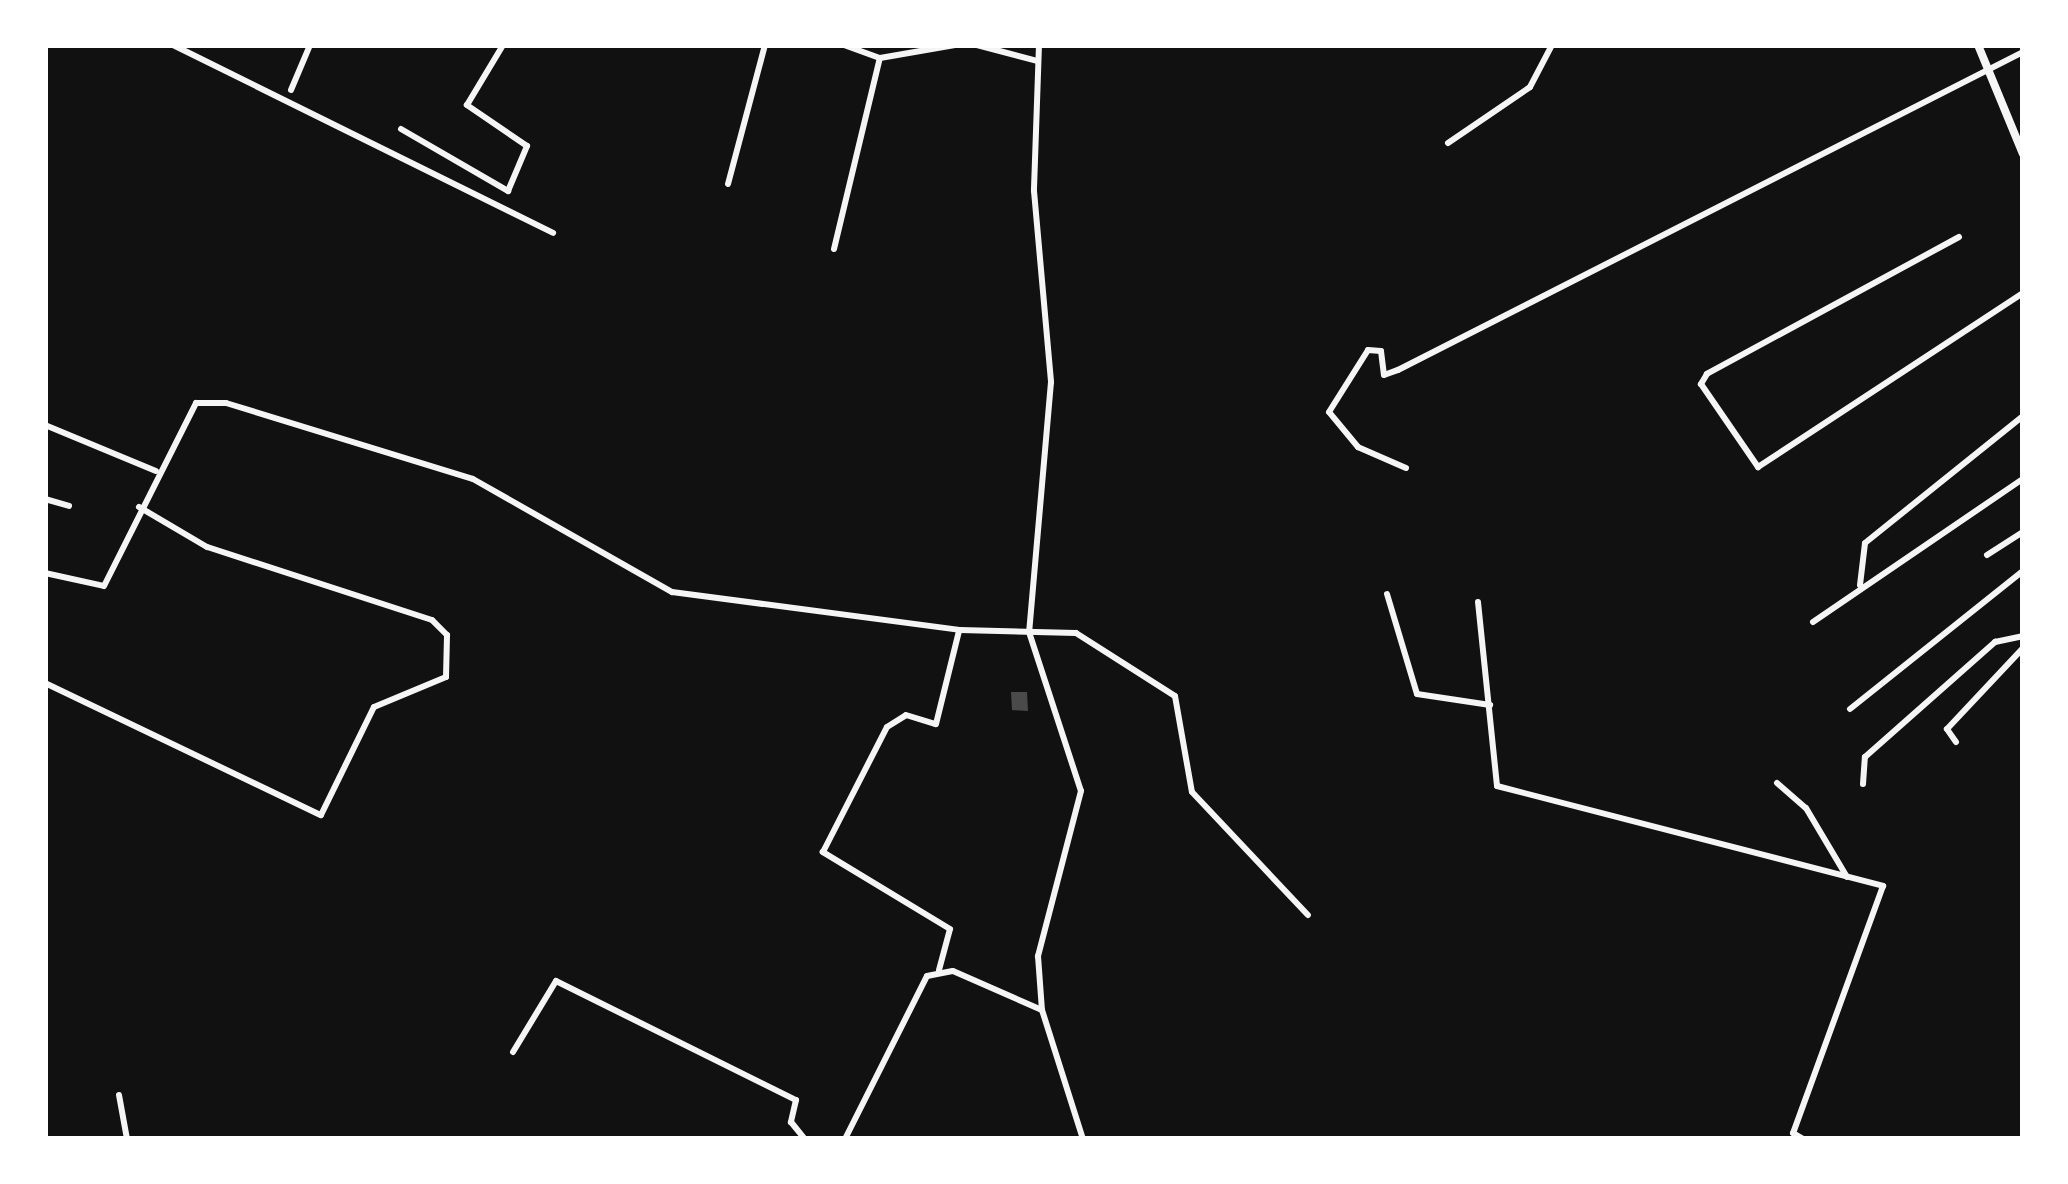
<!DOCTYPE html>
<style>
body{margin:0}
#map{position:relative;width:2068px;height:1184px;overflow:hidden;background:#111;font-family:Helvetica,sans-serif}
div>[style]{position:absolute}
.building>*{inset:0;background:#4a4a4a}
.minor>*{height:6px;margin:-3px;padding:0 3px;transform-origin:3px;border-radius:3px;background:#f5f5f5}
.tertiary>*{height:8px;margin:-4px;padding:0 4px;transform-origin:4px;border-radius:4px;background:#f5f5f5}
span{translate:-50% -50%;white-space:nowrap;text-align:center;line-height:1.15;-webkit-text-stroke:10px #fff;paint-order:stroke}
.frame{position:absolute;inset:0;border:48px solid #fff;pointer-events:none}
</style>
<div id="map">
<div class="building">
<i style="clip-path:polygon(1011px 692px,1027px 692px,1028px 711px,1012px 710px)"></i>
</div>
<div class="minor">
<i style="left:173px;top:45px;width:424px;rotate:26.3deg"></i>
<i style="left:844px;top:45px;width:38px;rotate:20deg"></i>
<i style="left:880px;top:58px;width:76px;rotate:-9.8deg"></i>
<i style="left:977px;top:45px;width:62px;rotate:14.9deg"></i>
<i style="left:1039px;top:45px;width:146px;rotate:92deg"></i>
<i style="left:1034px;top:191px;width:192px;rotate:84.9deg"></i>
<i style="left:1051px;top:382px;width:251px;rotate:95deg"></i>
<i style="left:1029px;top:632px;width:167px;rotate:71.9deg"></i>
<i style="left:1081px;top:791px;width:171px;rotate:104.6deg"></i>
<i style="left:1038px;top:956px;width:54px;rotate:85.8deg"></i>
<i style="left:1042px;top:1010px;width:135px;rotate:72.4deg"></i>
<i style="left:291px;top:90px;width:49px;rotate:-67.1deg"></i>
<i style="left:401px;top:129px;width:124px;rotate:30.1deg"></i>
<i style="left:508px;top:191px;width:49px;rotate:-67.1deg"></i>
<i style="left:527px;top:146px;width:73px;rotate:-145.7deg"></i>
<i style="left:467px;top:105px;width:70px;rotate:-59deg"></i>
<i style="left:1448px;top:143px;width:99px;rotate:-34.3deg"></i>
<i style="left:1530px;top:87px;width:47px;rotate:-62.4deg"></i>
<i style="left:728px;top:184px;width:144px;rotate:-75.1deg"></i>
<i style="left:1959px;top:237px;width:287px;rotate:151.5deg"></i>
<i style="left:1707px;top:374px;width:12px;rotate:121deg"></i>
<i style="left:1701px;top:384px;width:101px;rotate:55.5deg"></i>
<i style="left:1758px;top:467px;width:317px;rotate:-33.3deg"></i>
<i style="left:834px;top:249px;width:196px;rotate:-76.5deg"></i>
<i style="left:45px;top:425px;width:120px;rotate:22.5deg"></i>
<i style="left:1406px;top:468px;width:52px;rotate:-156.4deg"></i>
<i style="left:1358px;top:447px;width:45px;rotate:-129.6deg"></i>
<i style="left:1329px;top:412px;width:73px;rotate:-57.8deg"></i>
<i style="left:1368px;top:350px;width:13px;rotate:4deg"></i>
<i style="left:1381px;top:351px;width:24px;rotate:83deg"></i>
<i style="left:1384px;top:375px;width:15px;rotate:-20deg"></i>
<i style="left:1398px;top:370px;width:701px;rotate:-26.97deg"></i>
<i style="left:45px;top:499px;width:25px;rotate:16deg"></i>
<i style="left:1987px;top:555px;width:43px;rotate:-32.6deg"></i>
<i style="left:45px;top:573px;width:60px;rotate:12.4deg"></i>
<i style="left:104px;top:586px;width:205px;rotate:-63.3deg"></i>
<i style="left:196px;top:403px;width:30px"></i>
<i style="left:226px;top:403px;width:258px;rotate:17.1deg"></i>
<i style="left:473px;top:479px;width:229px;rotate:29.6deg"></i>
<i style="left:672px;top:592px;width:290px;rotate:7.5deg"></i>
<i style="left:960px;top:630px;width:116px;rotate:1.5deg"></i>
<i style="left:1076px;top:633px;width:117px;rotate:32.5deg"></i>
<i style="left:1175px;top:696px;width:97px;rotate:80deg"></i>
<i style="left:1192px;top:792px;width:169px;rotate:46.7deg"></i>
<i style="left:1860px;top:585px;width:42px;rotate:-83.2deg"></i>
<i style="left:1865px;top:543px;width:203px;rotate:-38.8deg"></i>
<i style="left:1387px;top:594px;width:104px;rotate:73.3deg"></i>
<i style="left:1417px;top:694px;width:74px;rotate:8.6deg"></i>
<i style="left:1478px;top:602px;width:185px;rotate:84.1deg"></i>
<i style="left:1497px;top:786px;width:399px;rotate:14.5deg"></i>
<i style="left:1883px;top:886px;width:263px;rotate:110deg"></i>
<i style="left:1793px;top:1133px;width:12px;rotate:31deg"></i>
<i style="left:1813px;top:622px;width:254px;rotate:-34.3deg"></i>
<i style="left:45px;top:683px;width:306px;rotate:25.6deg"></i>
<i style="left:321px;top:815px;width:120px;rotate:-63.9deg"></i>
<i style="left:374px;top:707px;width:78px;rotate:-22.6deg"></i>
<i style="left:446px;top:677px;width:42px;rotate:-88.6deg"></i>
<i style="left:447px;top:635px;width:21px;rotate:-135deg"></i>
<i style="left:432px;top:620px;width:237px;rotate:-162deg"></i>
<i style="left:207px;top:547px;width:79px;rotate:-149.5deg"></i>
<i style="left:1850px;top:709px;width:221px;rotate:-38.6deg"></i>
<i style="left:1956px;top:742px;width:16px;rotate:-125deg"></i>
<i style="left:1947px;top:729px;width:111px;rotate:-46.8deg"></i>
<i style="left:1777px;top:783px;width:38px;rotate:41deg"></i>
<i style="left:1806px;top:808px;width:80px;rotate:59.3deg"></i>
<i style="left:1863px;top:784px;width:27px;rotate:-86deg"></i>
<i style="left:1865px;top:757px;width:174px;rotate:-41.5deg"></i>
<i style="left:1995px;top:642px;width:29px;rotate:-12deg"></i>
<i style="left:939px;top:970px;width:42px;rotate:-75deg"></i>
<i style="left:950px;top:929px;width:149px;rotate:-148.8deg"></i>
<i style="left:823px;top:852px;width:140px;rotate:-62.9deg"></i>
<i style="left:887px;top:727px;width:22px;rotate:-32deg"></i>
<i style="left:906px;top:715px;width:31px;rotate:17deg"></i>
<i style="left:936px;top:724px;width:96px;rotate:-76.1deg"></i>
<i style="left:513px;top:1052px;width:83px;rotate:-58.8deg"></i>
<i style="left:556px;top:981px;width:268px;rotate:26.4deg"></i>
<i style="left:796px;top:1100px;width:23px;rotate:103deg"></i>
<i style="left:791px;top:1122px;width:22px;rotate:51deg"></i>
<i style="left:119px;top:1095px;width:45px;rotate:79.7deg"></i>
<i style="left:845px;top:1139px;width:182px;rotate:-63.3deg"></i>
<i style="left:927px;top:976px;width:26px;rotate:-11deg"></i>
<i style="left:953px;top:971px;width:97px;rotate:23.7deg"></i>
</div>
<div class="tertiary">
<i style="left:1978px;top:45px;width:118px;rotate:67.6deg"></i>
</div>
<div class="frame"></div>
</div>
